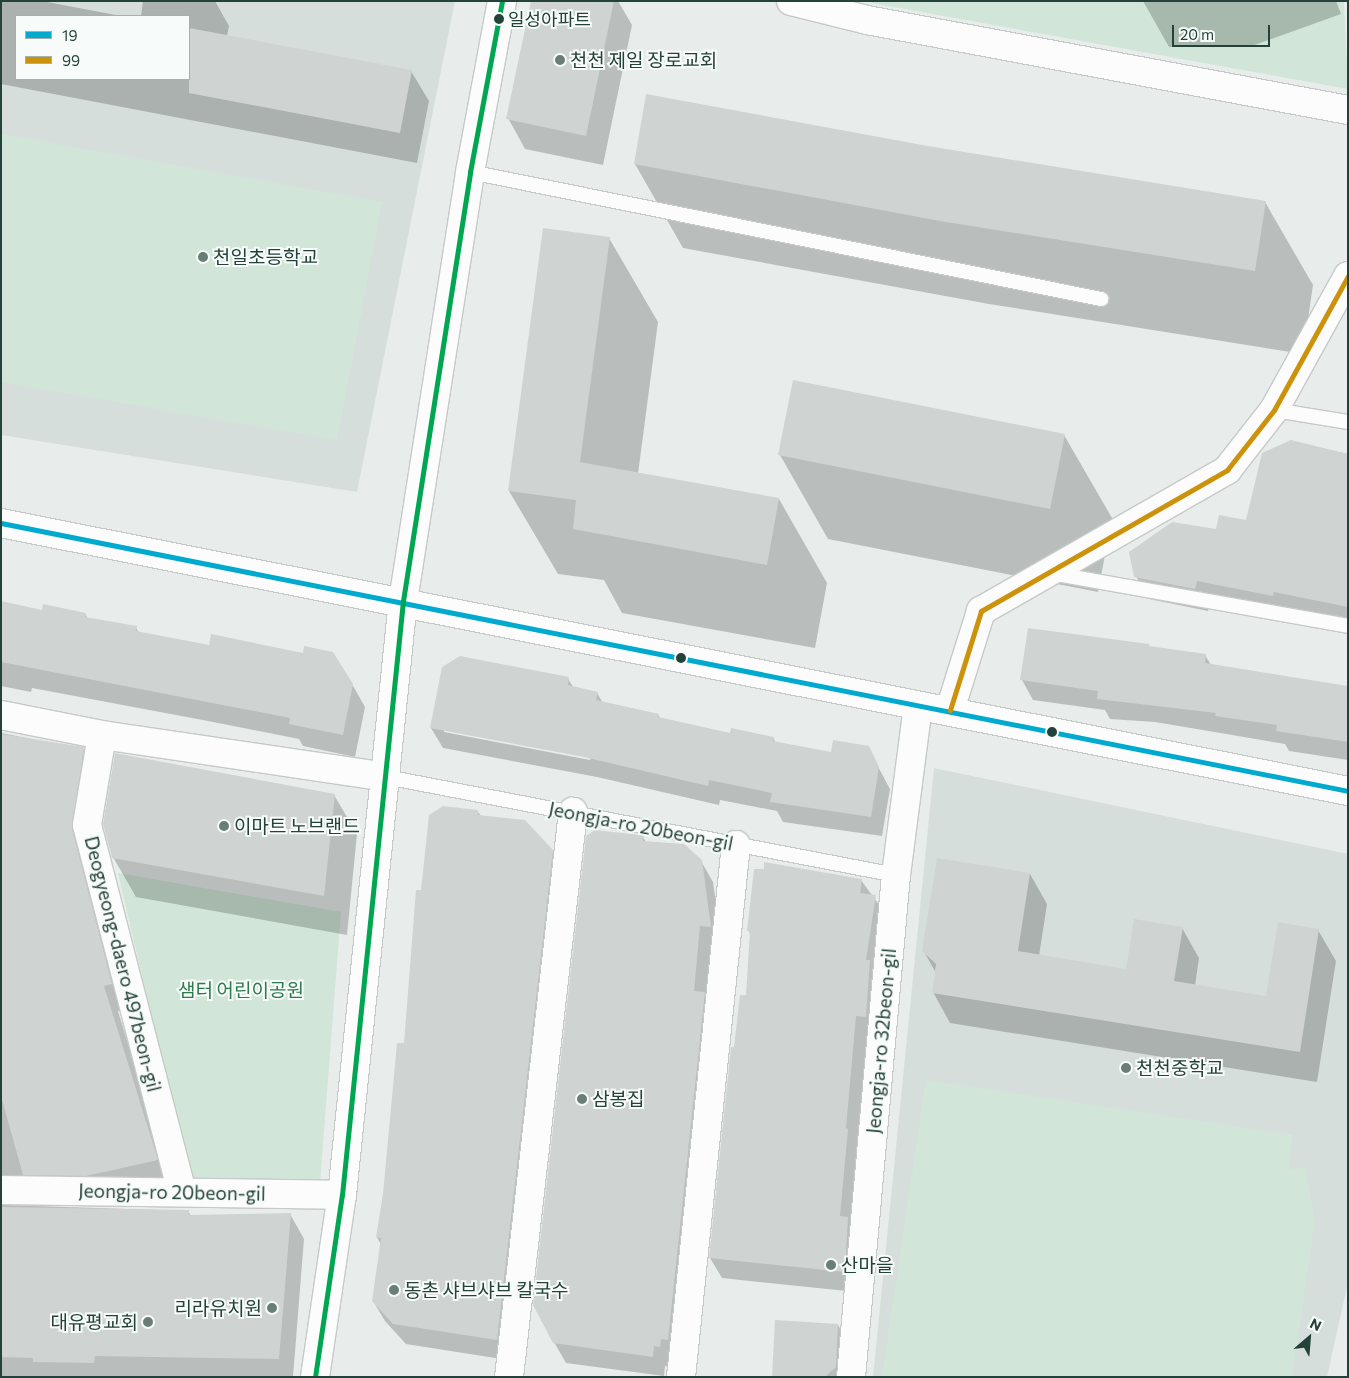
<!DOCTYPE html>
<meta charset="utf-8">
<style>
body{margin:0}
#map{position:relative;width:1349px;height:1378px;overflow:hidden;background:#e8edeb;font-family:Commissioner,"Noto Sans KR",sans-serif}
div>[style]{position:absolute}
.built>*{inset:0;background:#d6dedb}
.green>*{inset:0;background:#d1e6d8}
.shadow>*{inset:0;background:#0003}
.building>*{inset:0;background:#cfd4d2}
.roads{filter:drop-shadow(1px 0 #c5cac8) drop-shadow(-1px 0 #c5cac8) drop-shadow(0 1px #c5cac8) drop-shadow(0 -1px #c5cac8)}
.lane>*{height:14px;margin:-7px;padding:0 7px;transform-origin:7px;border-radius:7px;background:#fcfcfc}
.street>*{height:28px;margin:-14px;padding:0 14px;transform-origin:14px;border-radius:14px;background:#fcfcfc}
.secondary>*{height:28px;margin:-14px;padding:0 14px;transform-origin:14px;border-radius:14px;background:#fcfcfc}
.bus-1>*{height:5px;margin:-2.5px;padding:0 2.5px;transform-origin:2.5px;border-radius:2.5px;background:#00a9ce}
.bus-2>*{height:5px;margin:-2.5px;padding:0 2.5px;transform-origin:2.5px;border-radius:2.5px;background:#cd920c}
.bus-3>*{height:5px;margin:-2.5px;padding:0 2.5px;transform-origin:2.5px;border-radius:2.5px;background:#00a651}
.dots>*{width:14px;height:14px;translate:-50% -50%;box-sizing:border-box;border:2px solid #f7fbf9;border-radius:50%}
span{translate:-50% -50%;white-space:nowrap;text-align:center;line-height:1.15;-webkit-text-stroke:4px #f7fbf9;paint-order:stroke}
.bus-label{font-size:18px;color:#24423a}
.left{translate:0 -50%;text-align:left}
.poi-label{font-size:19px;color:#24423a}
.right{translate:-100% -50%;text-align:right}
.street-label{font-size:19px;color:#24423a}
.park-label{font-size:19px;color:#2d7a4b}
.frame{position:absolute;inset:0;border:2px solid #24423a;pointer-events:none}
.legend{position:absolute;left:15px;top:15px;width:175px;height:65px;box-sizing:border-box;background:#f7fbf9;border:1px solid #a3b1ad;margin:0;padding:6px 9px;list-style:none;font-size:15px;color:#24423a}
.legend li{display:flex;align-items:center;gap:10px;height:25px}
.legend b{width:25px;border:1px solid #a3b1ad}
.north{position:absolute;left:1284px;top:1313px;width:50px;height:50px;-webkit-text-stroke:4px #f7fbf9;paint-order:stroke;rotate:27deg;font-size:14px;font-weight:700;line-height:20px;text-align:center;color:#24423a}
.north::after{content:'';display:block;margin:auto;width:18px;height:22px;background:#24423a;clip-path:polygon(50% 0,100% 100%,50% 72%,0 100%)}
.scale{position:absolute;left:1172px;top:25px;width:98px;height:22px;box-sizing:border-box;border:2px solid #24423a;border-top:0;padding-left:6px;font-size:15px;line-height:18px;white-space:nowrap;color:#24423a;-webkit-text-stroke:4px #f7fbf9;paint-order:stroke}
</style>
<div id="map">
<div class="built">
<i style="clip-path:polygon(evenodd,1px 1px,455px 1px,357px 492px,1px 435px,1px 1px,16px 16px,189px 16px,189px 79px,16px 79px,16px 16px)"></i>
<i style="clip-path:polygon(934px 768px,1348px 854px,1348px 1282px,1327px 1377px,873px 1377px)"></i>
</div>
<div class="green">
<i style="clip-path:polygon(872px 1px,1344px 1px,1348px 89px,871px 3px)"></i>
<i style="clip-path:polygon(1px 134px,382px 202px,337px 440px,1px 382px)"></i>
<i style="clip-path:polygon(118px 873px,341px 912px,320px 1183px,190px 1183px)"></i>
<i style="clip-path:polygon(926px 1080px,1293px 1135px,1288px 1170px,1305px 1167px,1315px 1221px,1292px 1377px,882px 1377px)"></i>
</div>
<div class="shadow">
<i style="clip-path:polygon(1px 1px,42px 1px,121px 16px,16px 16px,16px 79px,189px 79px,189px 16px,141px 16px,143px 1px,215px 1px,229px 26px,227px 36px,411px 71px,429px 101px,417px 163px,1px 84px)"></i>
<i style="clip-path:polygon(532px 1px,618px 1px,632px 25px,603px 165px,525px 149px,508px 118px)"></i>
<i style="clip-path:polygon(1143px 1px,1336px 1px,1341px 14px,1249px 47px,1169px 47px)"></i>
<i style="clip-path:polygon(928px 147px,1265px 202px,1313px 285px,1303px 354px,989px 304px,683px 248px,635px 164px)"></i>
<i style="clip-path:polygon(609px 238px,658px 322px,638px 474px,779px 499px,827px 583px,815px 648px,622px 613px,604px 580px,558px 574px,509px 491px)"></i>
<i style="clip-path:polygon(1064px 435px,1112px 518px,1098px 592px,828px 539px,780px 455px)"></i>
<i style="clip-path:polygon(1291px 442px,1348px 454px,1348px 628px,1209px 603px,1208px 611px,1149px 599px,1136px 576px,1217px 531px,1247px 521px)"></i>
<i style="clip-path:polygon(1px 603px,42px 611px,85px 614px,88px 619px,136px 628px,139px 633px,352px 684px,365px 707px,355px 757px,303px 746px,299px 739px,208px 721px,32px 688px,31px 692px,1px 686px)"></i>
<i style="clip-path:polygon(1205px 655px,1211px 665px,1348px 687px,1348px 760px,1289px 751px,1285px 744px,1155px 722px,1110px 719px,1105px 710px,1033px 700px,1022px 680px)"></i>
<i style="clip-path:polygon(evenodd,568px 679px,574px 688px,597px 693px,603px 703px,658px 715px,661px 719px,731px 734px,773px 738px,776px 743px,832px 753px,868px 748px,890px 789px,882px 836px,783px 822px,777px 811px,720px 800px,719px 805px,597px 777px,443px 748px,431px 728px,568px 679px,444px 729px,591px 757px,590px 760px,444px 732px,444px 729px)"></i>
<i style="clip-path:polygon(1px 733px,83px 749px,98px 773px,85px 855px,125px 1009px,118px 1011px,171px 1185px,8px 1201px,5px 1205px,188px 1211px,191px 1216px,290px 1214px,304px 1239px,293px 1377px,1px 1377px)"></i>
<i style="clip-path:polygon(334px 795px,357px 834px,347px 935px,136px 897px,113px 857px)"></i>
<i style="clip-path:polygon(477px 811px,481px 816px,552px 851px,564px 872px,508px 1360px,406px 1344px,385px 1321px,373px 1301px,381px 1245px,377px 1237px,405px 1045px,422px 891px)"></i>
<i style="clip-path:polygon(643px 837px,646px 842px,701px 861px,713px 882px,722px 947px,711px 946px,671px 1367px,665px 1366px,664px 1376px,566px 1363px,554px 1342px)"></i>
<i style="clip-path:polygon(1030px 874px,1047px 904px,1039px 956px,1127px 970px,1182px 928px,1199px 958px,1195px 986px,1267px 998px,1318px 930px,1336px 961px,1317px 1082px,950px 1023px,933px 992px,936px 973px,923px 950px)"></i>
<i style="clip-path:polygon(861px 880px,887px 916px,877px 1036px,867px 1036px,857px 1145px,856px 1292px,722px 1278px,710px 1258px,736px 1049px,747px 997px,751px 936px,749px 931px)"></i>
<i style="clip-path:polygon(838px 1325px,849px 1345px,848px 1377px,774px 1377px)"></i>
</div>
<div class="building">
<i style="clip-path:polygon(531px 1px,614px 1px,586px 136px,506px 119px)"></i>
<i style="clip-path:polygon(189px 28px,412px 70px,400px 133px,189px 93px)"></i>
<i style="clip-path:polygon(646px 94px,928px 146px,1266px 201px,1255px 271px,940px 221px,634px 164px)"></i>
<i style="clip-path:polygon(543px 228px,610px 237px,580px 462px,779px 498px,767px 565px,573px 529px,576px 500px,508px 491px)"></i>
<i style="clip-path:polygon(793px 380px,1065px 434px,1050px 509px,778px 455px)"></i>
<i style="clip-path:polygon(1291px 440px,1348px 454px,1348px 607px,1274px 592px,1273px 596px,1197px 581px,1195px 589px,1134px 577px,1129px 552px,1172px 522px,1216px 529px,1219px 515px,1246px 520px,1262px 453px)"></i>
<i style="clip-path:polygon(1px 601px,42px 610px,43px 604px,86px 613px,85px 617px,137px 626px,136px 631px,209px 645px,211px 634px,303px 653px,304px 646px,333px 652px,353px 684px,343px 735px,289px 724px,290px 718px,1px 662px)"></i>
<i style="clip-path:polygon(1028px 628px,1149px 644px,1149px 646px,1206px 654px,1205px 663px,1348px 686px,1348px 742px,1276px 731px,1277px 725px,1215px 716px,1216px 713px,1097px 699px,1098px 691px,1020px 680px)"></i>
<i style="clip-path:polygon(460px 656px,569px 677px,568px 685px,598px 692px,596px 700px,659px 714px,658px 717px,730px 733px,731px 728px,774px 737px,773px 741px,831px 752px,833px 740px,869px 746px,879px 767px,871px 817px,770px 802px,772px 793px,709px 780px,708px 786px,584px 757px,430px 728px,442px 667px)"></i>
<i style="clip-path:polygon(1px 734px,84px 747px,72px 829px,112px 984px,104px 986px,158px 1160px,86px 1176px,23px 1175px,1px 1096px)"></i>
<i style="clip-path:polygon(115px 753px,335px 794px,324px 896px,112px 858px,103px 824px)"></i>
<i style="clip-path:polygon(443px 806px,478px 810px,478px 815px,525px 820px,553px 850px,497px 1340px,393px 1324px,372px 1301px,381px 1238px,376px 1237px,383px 1194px,397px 1043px,404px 1043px,416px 890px,421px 890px,429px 815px)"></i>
<i style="clip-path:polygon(595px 830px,640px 835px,644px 835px,643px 841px,684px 844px,702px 860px,711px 927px,700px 926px,694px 991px,705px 992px,668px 1340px,661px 1339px,660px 1347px,654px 1346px,653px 1357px,553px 1343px,533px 1305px,586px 836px)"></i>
<i style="clip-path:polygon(937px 858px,1030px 873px,1018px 951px,1126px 969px,1134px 919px,1183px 927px,1174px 981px,1266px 996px,1278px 922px,1319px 929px,1300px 1052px,932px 993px,936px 964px,922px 951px)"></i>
<i style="clip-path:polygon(764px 862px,862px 879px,860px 893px,876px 895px,866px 960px,870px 960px,866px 1017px,856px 1016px,846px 1128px,848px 1129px,840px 1216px,848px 1217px,845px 1272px,709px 1258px,731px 1047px,734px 1047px,740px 995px,746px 995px,750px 931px,747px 931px,754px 869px,764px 869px)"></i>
<i style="clip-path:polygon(1px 1207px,189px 1210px,189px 1215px,291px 1213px,279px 1359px,95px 1356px,94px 1363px,33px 1362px,33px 1358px,1px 1357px)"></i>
<i style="clip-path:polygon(775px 1320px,838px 1324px,836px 1367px,825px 1377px,772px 1377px)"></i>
</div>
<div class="roads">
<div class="lane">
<i style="left:470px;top:172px;width:644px;rotate:11.38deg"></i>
<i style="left:1274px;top:410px;width:75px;rotate:9.2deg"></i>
<i style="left:1051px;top:573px;width:302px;rotate:10.1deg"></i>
<i style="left:386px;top:777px;width:519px;rotate:10.88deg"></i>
</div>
<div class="street">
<i style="left:791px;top:1px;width:78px;rotate:14deg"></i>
<i style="left:867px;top:20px;width:489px;rotate:10.6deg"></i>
<i style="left:950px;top:710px;width:104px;rotate:-72.6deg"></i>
<i style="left:981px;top:611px;width:284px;rotate:-29.8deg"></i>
<i style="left:1227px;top:470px;width:76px;rotate:-51.9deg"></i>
<i style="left:1274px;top:410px;width:153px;rotate:-61.1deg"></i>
<i style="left:1px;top:715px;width:103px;rotate:11.2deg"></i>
<i style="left:102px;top:735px;width:287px;rotate:8.4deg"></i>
<i style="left:102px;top:735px;width:91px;rotate:99.5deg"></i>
<i style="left:87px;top:825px;width:379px;rotate:75.5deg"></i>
<i style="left:1px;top:1190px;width:341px;rotate:0.8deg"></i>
<i style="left:315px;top:1377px;width:184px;rotate:-81.6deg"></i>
<i style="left:342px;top:1195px;width:597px;rotate:-84.14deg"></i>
<i style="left:403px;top:601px;width:434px;rotate:-81.1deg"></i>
<i style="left:470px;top:172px;width:174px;rotate:-79.4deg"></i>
<i style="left:509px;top:1377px;width:569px;rotate:-83.54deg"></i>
<i style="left:681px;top:1377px;width:535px;rotate:-84.1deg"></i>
<i style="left:851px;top:1377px;width:504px;rotate:-84.88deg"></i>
<i style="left:896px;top:875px;width:170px;rotate:-82.6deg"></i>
</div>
<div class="secondary">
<i style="left:1px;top:523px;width:1373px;rotate:11.25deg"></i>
</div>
</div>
<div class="bus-1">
<i style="left:1px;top:523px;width:1373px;rotate:11.25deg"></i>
</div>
<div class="bus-2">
<i style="left:950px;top:710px;width:104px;rotate:-72.6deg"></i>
<i style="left:981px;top:611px;width:284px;rotate:-29.8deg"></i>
<i style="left:1227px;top:470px;width:76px;rotate:-51.9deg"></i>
<i style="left:1274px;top:410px;width:153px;rotate:-61.1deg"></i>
</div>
<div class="bus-3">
<i style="left:315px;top:1377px;width:184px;rotate:-81.6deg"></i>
<i style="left:342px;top:1195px;width:597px;rotate:-84.14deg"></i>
<i style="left:403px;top:601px;width:434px;rotate:-81.1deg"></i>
<i style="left:470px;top:172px;width:174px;rotate:-79.4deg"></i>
</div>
<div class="dots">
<i style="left:499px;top:19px;background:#24423a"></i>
<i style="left:560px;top:60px;background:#697e78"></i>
<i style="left:203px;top:257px;background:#697e78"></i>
<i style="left:681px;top:658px;background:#24423a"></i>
<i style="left:1052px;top:732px;background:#24423a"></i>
<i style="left:224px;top:826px;background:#697e78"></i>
<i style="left:1126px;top:1068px;background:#697e78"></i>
<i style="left:582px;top:1099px;background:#697e78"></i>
<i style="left:831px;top:1265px;background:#697e78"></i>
<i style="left:394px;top:1290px;background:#697e78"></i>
<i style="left:272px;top:1308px;background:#697e78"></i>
<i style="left:148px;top:1322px;background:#697e78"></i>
</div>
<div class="bus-label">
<span class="left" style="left:508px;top:19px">일성아파트</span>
</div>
<div class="poi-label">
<span class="left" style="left:570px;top:60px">천천 제일 장로교회</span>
<span class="left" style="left:213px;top:257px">천일초등학교</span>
<span class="left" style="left:234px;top:826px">이마트 노브랜드</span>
<span class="left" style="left:1136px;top:1068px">천천중학교</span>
<span class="left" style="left:592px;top:1099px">삼봉집</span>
<span class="left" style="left:841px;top:1265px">산마을</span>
<span class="left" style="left:404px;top:1290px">동촌 샤브샤브 칼국수</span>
<span class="right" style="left:262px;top:1308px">리라유치원</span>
<span class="right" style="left:138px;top:1322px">대유평교회</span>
</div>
<div class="street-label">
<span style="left:641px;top:826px;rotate:11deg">Jeongja-ro 20beon-gil</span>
<span style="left:123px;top:964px;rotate:76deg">Deogyeong-daero 497beon-gil</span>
<span style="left:881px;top:1041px;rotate:-85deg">Jeongja-ro 32beon-gil</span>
<span style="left:172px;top:1192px;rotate:1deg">Jeongja-ro 20beon-gil</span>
</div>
<div class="park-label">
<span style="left:241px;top:990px">샘터 어린이공원</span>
</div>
<div class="frame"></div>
<ul class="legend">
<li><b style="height:6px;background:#00a9ce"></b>19</li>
<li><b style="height:6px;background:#cd920c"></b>99</li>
</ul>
<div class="north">N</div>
<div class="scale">20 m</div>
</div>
